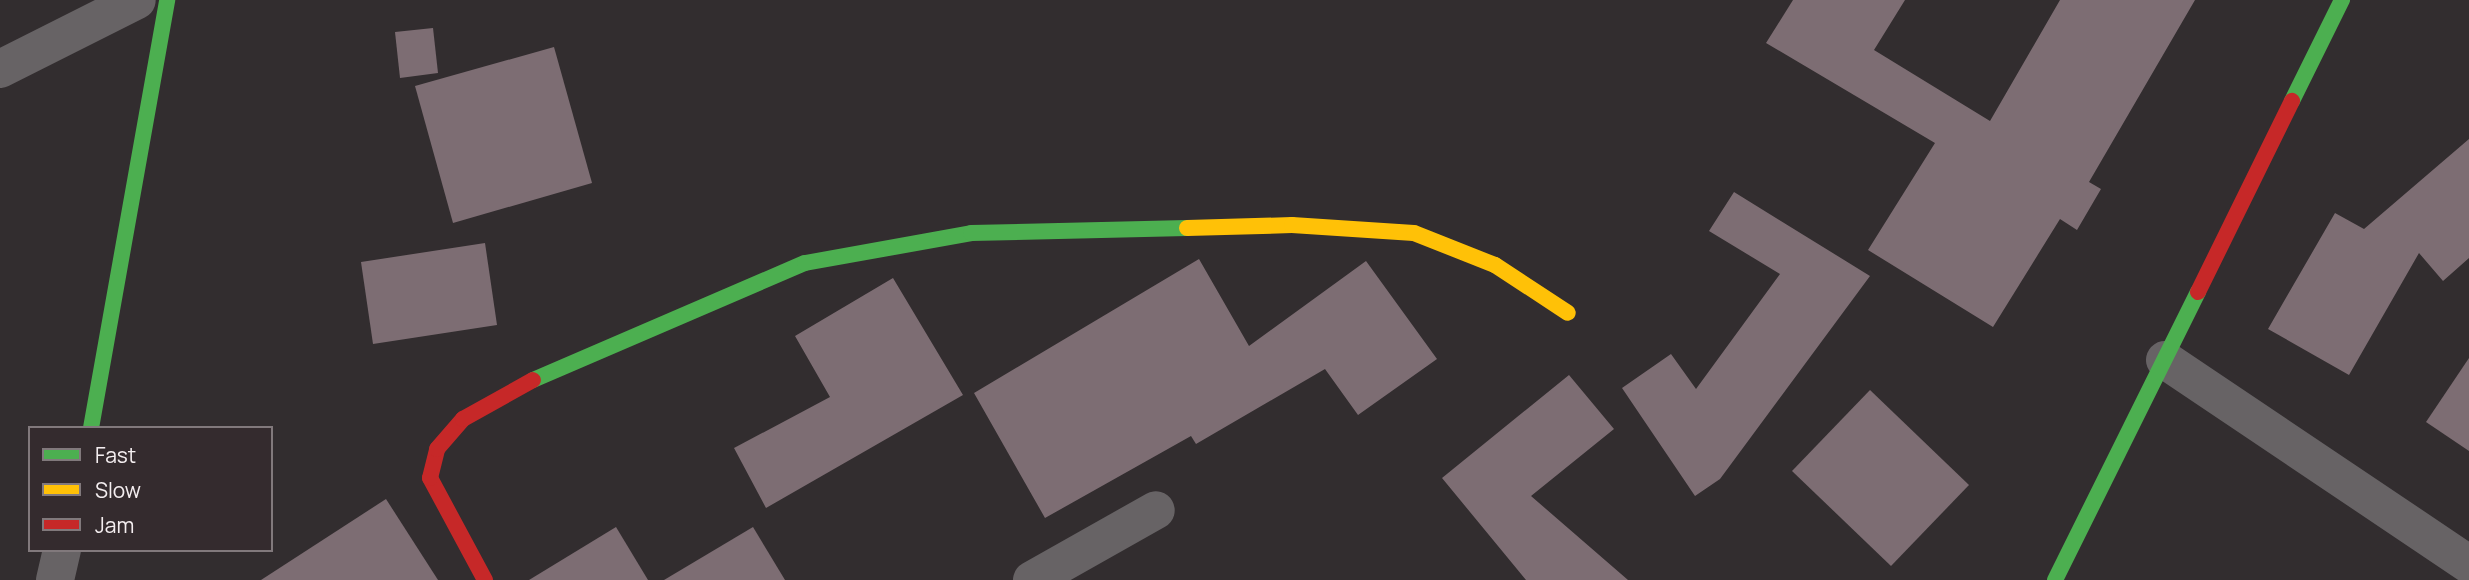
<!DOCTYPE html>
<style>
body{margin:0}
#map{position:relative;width:2469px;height:580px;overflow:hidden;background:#322d2f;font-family:Manrope,sans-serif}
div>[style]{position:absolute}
.building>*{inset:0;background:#7d6d73}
.street>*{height:38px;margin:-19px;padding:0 19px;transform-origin:19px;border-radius:19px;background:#676365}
.fast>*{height:16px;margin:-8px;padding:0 8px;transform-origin:8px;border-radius:8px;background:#4caf50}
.slow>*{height:16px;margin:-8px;padding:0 8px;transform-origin:8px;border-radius:8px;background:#ffc107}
.jam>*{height:16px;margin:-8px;padding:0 8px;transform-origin:8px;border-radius:8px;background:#c62828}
span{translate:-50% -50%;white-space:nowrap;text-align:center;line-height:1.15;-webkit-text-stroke:7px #342b2e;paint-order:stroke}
.legend{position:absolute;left:28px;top:426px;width:245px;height:126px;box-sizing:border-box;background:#342b2e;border:2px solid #81797c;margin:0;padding:9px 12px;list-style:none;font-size:21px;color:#f4eef0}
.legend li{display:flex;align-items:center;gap:14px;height:35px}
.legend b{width:35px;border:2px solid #81797c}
</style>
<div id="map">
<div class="building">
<i style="clip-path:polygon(1793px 0,1905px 0,1874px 50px,1990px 121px,2060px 0,2195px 0,2089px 182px,2101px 189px,2077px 230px,2060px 219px,1993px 327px,1868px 250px,1935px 143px,1766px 43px)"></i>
<i style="clip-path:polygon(433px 28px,438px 73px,400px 78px,395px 32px)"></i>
<i style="clip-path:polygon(554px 47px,592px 183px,453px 223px,415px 86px)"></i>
<i style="clip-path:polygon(2469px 139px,2469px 258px,2443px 281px,2419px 253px,2349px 375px,2268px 329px,2335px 213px,2364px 229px)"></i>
<i style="clip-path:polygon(1734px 192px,1870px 276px,1720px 479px,1695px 496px,1622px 388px,1671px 354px,1696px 389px,1780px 274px,1709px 231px)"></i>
<i style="clip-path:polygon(485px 243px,497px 325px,373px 344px,361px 262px)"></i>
<i style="clip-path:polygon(1199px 259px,1249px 346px,1366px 261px,1437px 359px,1358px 415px,1325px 369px,1196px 444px,1191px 436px,1045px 518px,974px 393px)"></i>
<i style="clip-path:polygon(893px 278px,963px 395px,766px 508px,734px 448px,830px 397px,795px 336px)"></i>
<i style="clip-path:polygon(2469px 358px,2469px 451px,2426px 422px)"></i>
<i style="clip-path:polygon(1569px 375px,1614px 429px,1531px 496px,1628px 580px,1526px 580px,1442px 478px)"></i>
<i style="clip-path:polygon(1870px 390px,1969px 485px,1891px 566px,1792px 471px)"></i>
<i style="clip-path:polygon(386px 499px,438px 580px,261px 580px)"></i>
<i style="clip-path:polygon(616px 527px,648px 580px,529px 580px)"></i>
<i style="clip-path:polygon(753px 527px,785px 580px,664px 580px)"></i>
</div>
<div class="street">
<i style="left:0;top:69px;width:153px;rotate:-26.7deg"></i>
<i style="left:2165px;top:360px;width:366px;rotate:33.9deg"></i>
<i style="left:55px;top:580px;width:31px;rotate:-77deg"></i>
<i style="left:1032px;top:580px;width:142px;rotate:-29.4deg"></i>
</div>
<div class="fast">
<i style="left:2292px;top:101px;width:113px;rotate:-63.7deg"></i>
<i style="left:533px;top:380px;width:296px;rotate:-23.3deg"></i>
<i style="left:805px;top:263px;width:169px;rotate:-10.2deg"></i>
<i style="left:971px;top:233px;width:216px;rotate:-1.3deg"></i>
<i style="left:91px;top:428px;width:435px;rotate:-79.9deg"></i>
<i style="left:2055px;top:580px;width:322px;rotate:-63.6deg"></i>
</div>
<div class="slow">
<i style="left:1187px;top:228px;width:105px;rotate:-1.6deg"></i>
<i style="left:1292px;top:225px;width:122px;rotate:3.8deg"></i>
<i style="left:1414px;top:233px;width:87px;rotate:21.6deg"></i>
<i style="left:1495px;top:265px;width:87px;rotate:33.3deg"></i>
</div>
<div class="jam">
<i style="left:2198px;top:292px;width:213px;rotate:-63.8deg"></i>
<i style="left:485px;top:580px;width:116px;rotate:-118.3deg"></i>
<i style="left:430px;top:478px;width:30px;rotate:-76deg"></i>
<i style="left:437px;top:449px;width:40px;rotate:-49deg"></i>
<i style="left:463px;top:419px;width:80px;rotate:-29.1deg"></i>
</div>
<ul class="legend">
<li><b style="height:9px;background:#4caf50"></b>Fast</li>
<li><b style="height:9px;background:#ffc107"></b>Slow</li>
<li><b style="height:9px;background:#c62828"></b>Jam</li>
</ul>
</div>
